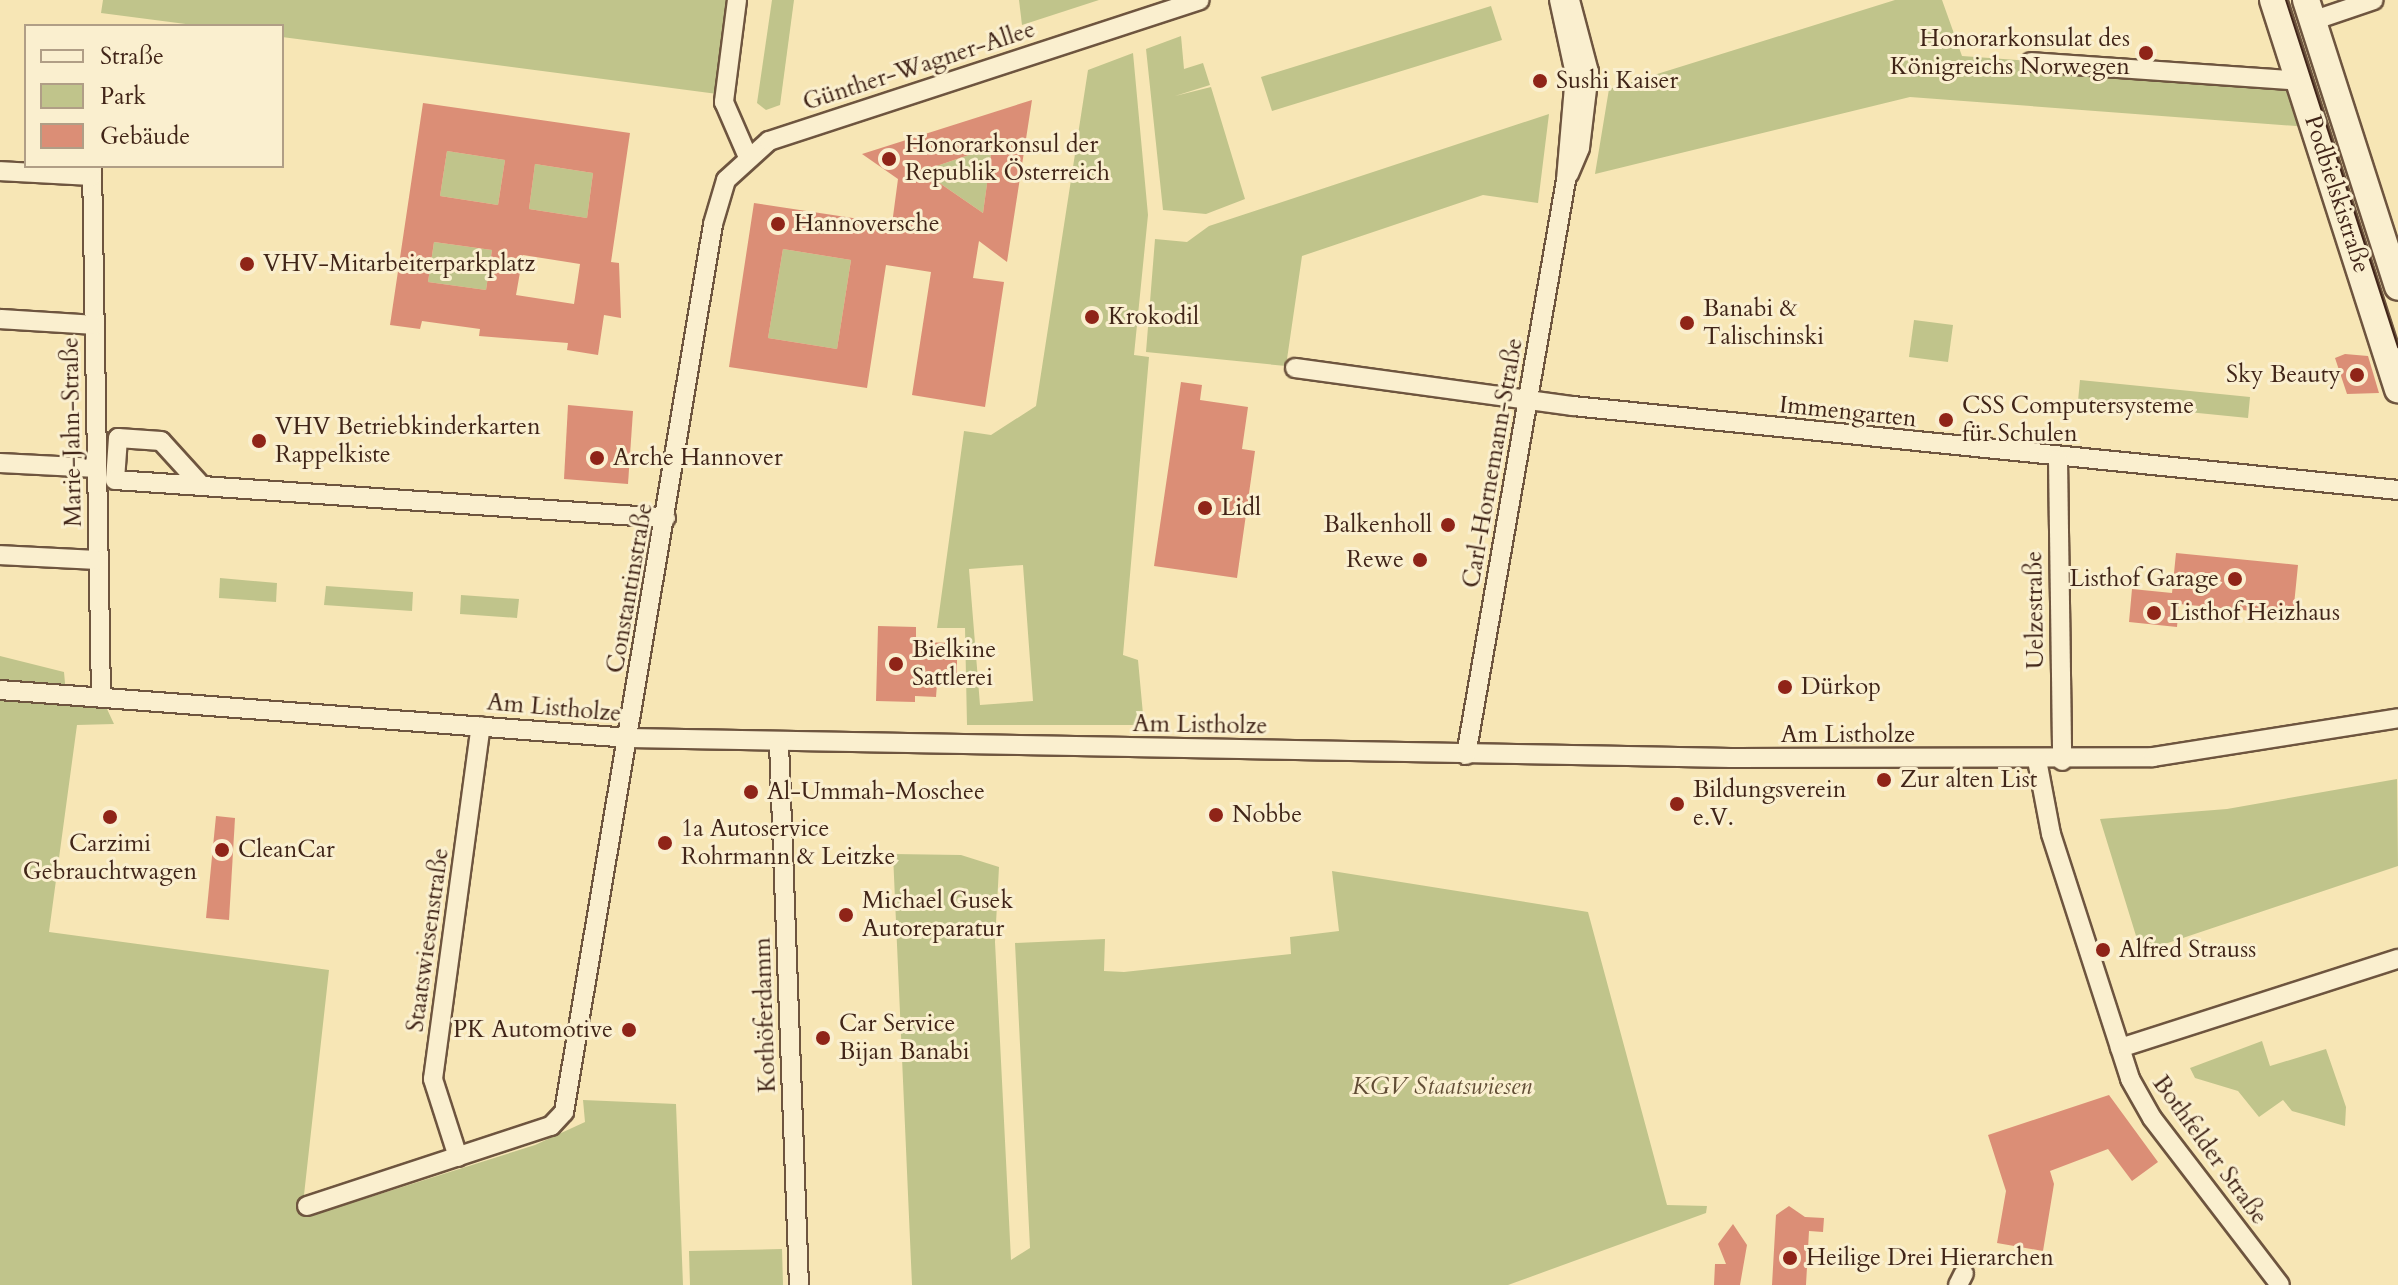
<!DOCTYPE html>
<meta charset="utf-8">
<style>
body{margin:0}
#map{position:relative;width:2398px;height:1285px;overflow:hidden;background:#f7e6b5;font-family:Cardo,serif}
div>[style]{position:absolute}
.green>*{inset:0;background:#c0c48b}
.building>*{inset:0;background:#db8e76}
.roads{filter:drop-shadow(2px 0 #6e553f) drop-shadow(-2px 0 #6e553f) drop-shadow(0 2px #6e553f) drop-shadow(0 -2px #6e553f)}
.minor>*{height:18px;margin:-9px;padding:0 9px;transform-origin:9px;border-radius:9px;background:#faefcf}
.secondary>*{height:26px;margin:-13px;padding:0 13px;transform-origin:13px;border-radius:13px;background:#faefcf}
.tram>*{height:2px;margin:-1px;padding:0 1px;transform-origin:1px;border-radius:1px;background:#412518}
.dots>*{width:22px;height:22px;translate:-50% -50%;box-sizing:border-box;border:4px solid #faefcf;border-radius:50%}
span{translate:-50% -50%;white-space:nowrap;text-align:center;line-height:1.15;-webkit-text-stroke:6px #faefcf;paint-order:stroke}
.poi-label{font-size:24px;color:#412518}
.right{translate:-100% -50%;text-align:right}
.left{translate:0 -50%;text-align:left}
.street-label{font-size:24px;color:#412518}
.park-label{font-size:24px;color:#614d35;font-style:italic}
.legend{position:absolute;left:24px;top:24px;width:260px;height:144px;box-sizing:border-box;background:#faefcf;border:2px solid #b09e86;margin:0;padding:10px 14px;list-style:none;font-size:24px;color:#412518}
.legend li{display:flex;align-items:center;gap:16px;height:40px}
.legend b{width:40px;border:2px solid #b09e86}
</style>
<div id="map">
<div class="green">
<i style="clip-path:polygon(103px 0,737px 0,725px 95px,282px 37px,282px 26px,201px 26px,101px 13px)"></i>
<i style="clip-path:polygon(772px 0,794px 0,780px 105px,766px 110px,757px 103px)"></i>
<i style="clip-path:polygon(1019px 0,1099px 0,1022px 25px)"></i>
<i style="clip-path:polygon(1895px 0,1942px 0,1962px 56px,2288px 80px,2309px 127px,1910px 97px,1595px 174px,1609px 89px)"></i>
<i style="clip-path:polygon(1491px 6px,1502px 40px,1272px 111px,1261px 77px)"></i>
<i style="clip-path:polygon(1181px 36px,1184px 69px,1203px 63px,1210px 85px,1175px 96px,1211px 87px,1245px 199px,1206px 214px,1163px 210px,1146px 49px)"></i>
<i style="clip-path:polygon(evenodd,1133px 53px,1148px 215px,1134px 355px,1149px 357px,1123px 655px,1138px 660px,1144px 725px,967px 725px,965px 628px,937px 628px,964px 431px,991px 435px,1036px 406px,1088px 70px,1133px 53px,1023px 565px,1033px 701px,980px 705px,969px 569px,1023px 565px)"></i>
<i style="clip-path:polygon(1549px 114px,1538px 203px,1483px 195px,1302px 256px,1286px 366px,1146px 352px,1155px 239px,1187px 242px,1209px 226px)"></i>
<i style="clip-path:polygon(992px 147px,983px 213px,922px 171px)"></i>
<i style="clip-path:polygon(447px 151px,505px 160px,498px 205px,440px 196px)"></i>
<i style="clip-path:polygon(535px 164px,593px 173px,587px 218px,529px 209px)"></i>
<i style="clip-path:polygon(434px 242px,492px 250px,486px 290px,428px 282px)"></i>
<i style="clip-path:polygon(783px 249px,851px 260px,837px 349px,768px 338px)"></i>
<i style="clip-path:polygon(1914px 320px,1953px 325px,1948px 362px,1909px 357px)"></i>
<i style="clip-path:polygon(2080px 380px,2250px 397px,2248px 418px,2078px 401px)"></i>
<i style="clip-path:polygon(220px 578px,277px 583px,276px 602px,219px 598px)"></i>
<i style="clip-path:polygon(326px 586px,413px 592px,412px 611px,324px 605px)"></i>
<i style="clip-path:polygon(461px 595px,519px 599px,517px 618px,460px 614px)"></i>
<i style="clip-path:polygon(0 656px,64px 672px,66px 694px,101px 696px,114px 724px,77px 725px,49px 932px,329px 970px,303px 1204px,307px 1217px,535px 1145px,585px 1122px,583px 1100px,676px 1104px,683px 1285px,0 1285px)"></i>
<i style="clip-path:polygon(2397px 779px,2398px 866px,2141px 952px,2100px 819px,2227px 809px)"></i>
<i style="clip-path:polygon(893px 854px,961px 855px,999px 867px,995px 942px,1011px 1260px,1030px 1248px,1015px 943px,1105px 939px,1104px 971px,1124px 972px,1291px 954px,1290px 937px,1339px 931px,1332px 871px,1588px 912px,1667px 1205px,1707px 1206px,1706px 1213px,1508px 1285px,912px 1285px)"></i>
<i style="clip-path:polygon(2262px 1041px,2270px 1066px,2326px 1049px,2346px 1107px,2345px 1126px,2292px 1111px,2283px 1100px,2259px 1117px,2238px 1091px,2195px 1078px,2190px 1068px)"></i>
<i style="clip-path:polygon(782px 1249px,783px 1285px,690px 1285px,689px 1251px)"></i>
</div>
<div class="building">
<i style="clip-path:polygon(evenodd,1032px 100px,1007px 262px,979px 241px,973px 278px,1004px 282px,985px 407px,912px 395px,931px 272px,886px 265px,867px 388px,729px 367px,754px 203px,892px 224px,898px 179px,862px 154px,1032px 100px,992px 147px,983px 213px,922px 171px,992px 147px,1032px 100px,783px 249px,851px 260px,837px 349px,768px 338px,783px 249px)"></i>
<i style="clip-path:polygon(evenodd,423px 103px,630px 133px,611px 262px,619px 263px,621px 318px,604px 315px,598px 355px,567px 350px,568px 343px,479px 336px,480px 329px,422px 321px,420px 329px,390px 325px,423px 103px,447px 151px,505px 160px,498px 205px,440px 196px,447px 151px,423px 103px,535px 164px,593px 173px,587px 218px,529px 209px,535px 164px,423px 103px,434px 242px,492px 250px,486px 290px,428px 282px,434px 242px,423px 103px,523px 255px,580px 264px,574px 304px,516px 295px,523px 255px)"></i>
<i style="clip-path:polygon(2345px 354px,2368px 356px,2379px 393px,2347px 394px,2335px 358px)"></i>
<i style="clip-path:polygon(1181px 382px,1202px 385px,1200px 400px,1248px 407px,1242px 449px,1255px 451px,1237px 578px,1154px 566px)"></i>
<i style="clip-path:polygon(568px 405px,633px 411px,628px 484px,564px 479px)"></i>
<i style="clip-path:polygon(2176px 553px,2298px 565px,2293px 615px,2179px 604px,2177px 627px,2129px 622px,2132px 589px,2172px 593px)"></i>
<i style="clip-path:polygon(878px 626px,916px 627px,916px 642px,957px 643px,957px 684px,937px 684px,936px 697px,915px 696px,915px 702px,876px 701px)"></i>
<i style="clip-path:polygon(216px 816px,235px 818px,229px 920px,206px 918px)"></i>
<i style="clip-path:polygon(2109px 1095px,2158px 1162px,2132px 1181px,2108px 1149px,2050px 1171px,2054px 1184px,2043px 1251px,1997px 1243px,2006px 1191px,1988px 1135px)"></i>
<i style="clip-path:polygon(1789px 1206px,1805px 1217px,1824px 1218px,1823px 1232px,1809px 1231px,1806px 1285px,1772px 1285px,1776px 1215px)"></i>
<i style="clip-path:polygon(1733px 1224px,1747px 1245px,1740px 1285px,1714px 1285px,1715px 1264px,1726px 1264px,1718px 1244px)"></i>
</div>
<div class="roads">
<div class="minor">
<i style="left:737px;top:0;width:103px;rotate:97.3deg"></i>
<i style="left:724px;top:102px;width:58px;rotate:66.5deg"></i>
<i style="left:2312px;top:21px;width:65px;rotate:-18.7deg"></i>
<i style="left:2031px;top:62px;width:271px;rotate:4deg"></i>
<i style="left:92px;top:166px;width:530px;rotate:89.03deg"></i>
<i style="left:0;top:171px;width:92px;rotate:3.1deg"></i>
<i style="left:1569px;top:174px;width:28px;rotate:-67deg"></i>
<i style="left:1580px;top:148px;width:77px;rotate:-83.2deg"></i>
<i style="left:1589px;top:72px;width:74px;rotate:-104.8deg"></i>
<i style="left:0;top:319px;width:95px;rotate:3.6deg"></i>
<i style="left:1295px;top:368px;width:281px;rotate:7.8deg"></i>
<i style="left:1573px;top:406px;width:829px;rotate:5.81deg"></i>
<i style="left:2058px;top:459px;width:302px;rotate:89.2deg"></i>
<i style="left:0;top:463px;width:97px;rotate:3deg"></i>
<i style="left:201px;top:485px;width:59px;rotate:-132.3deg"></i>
<i style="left:161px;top:441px;width:43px;rotate:-176deg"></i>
<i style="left:118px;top:438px;width:42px;rotate:94.1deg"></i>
<i style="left:115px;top:480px;width:552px;rotate:3.95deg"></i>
<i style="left:0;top:555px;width:98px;rotate:2.9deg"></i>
<i style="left:0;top:690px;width:631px;rotate:4.36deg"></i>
<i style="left:629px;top:738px;width:1102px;rotate:1.04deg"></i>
<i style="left:1731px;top:758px;width:422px;rotate:-0.1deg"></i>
<i style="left:2153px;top:757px;width:248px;rotate:-9deg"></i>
<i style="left:779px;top:743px;width:542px;rotate:87.89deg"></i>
<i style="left:1466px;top:755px;width:584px;rotate:-80.13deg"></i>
<i style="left:1566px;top:180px;width:106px;rotate:-85.1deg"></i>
<i style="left:1575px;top:74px;width:76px;rotate:-102.2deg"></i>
<i style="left:2037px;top:760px;width:75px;rotate:79.3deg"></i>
<i style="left:2051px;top:834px;width:257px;rotate:72.1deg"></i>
<i style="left:2130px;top:1079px;width:45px;rotate:60.6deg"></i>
<i style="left:2152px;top:1118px;width:210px;rotate:52.5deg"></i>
<i style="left:2120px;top:1048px;width:292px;rotate:-17.8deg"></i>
<i style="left:458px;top:1157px;width:82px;rotate:-107.8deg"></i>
<i style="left:433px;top:1079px;width:356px;rotate:-82.3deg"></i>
<i style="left:307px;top:1206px;width:257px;rotate:-18.2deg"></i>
<i style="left:551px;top:1126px;width:19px;rotate:-47deg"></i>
<i style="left:564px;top:1112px;width:900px;rotate:-80.47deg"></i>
<i style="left:713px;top:224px;width:46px;rotate:-73.5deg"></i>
<i style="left:726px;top:180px;width:58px;rotate:-42.2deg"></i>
<i style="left:769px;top:141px;width:453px;rotate:-18.1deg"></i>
<i style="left:1958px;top:1285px;width:13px;rotate:-63deg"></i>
</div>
<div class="secondary">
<i style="left:2273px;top:0;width:409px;rotate:72.2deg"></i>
<i style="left:2306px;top:0;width:301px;rotate:72.2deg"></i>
</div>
</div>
<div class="tram">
<i style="left:2286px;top:0;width:365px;rotate:72.1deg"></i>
</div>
<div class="dots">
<i style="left:2146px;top:53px;background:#8f2418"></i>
<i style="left:1540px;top:81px;background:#8f2418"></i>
<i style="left:889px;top:159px;background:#8f2418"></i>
<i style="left:778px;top:224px;background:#8f2418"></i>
<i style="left:247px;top:264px;background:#8f2418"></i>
<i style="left:1092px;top:317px;background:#8f2418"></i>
<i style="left:1687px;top:323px;background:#8f2418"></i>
<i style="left:2357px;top:375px;background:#8f2418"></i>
<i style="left:1946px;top:420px;background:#8f2418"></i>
<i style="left:259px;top:441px;background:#8f2418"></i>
<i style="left:597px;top:458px;background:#8f2418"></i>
<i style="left:1205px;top:508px;background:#8f2418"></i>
<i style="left:1448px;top:525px;background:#8f2418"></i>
<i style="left:1420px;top:560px;background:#8f2418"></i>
<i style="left:2235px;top:579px;background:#8f2418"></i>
<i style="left:2154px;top:613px;background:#8f2418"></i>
<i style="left:896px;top:664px;background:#8f2418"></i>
<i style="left:1785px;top:687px;background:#8f2418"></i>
<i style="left:1884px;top:780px;background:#8f2418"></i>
<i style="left:751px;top:792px;background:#8f2418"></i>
<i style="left:1677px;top:804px;background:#8f2418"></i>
<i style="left:1216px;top:815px;background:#8f2418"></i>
<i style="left:110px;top:817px;background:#8f2418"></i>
<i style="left:665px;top:843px;background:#8f2418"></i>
<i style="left:222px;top:850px;background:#8f2418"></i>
<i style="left:846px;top:915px;background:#8f2418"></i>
<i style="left:2103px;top:950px;background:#8f2418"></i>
<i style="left:629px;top:1030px;background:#8f2418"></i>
<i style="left:823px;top:1038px;background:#8f2418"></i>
<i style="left:1790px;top:1258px;background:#8f2418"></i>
</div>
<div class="poi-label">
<span class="right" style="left:2130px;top:53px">Honorarkonsulat des<br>Königreichs Norwegen</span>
<span class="left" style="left:1556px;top:81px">Sushi Kaiser</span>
<span class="left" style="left:905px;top:159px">Honorarkonsul der<br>Republik Österreich</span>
<span class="left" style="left:794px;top:224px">Hannoversche</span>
<span class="left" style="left:263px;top:264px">VHV-Mitarbeiterparkplatz</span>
<span class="left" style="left:1703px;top:323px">Banabi &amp;<br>Talischinski</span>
<span class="left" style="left:1108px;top:317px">Krokodil</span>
<span class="right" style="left:2341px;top:375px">Sky Beauty</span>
<span class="left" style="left:1962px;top:420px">CSS Computersysteme<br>für Schulen</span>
<span class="left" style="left:275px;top:441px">VHV Betriebkinderkarten<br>Rappelkiste</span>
<span class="left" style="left:613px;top:458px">Arche Hannover</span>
<span class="left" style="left:1221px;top:508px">Lidl</span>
<span class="right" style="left:1432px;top:525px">Balkenholl</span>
<span class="right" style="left:1404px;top:560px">Rewe</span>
<span class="right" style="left:2219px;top:579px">Listhof Garage</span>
<span class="left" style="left:2170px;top:613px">Listhof Heizhaus</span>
<span class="left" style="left:912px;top:664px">Bielkine<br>Sattlerei</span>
<span class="left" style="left:1801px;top:687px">Dürkop</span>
<span class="left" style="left:1900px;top:780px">Zur alten List</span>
<span class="left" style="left:1693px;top:804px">Bildungsverein<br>e.V.</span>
<span class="left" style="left:767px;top:792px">Al-Ummah-Moschee</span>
<span class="left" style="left:1232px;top:815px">Nobbe</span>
<span class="left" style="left:681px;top:843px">1a Autoservice<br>Rohrmann &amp; Leitzke</span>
<span style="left:110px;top:858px">Carzimi<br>Gebrauchtwagen</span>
<span class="left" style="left:238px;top:850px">CleanCar</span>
<span class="left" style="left:862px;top:915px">Michael Gusek<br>Autoreparatur</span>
<span class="left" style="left:2119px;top:950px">Alfred Strauss</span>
<span class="left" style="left:839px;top:1038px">Car Service<br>Bijan Banabi</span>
<span class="right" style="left:613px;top:1030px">PK Automotive</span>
<span class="left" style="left:1806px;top:1258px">Heilige Drei Hierarchen</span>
</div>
<div class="street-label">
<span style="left:919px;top:66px;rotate:-18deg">Günther-Wagner-Allee</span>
<span style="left:2337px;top:194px;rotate:72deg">Podbielskistraße</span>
<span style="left:1848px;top:412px;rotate:6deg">Immengarten</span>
<span style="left:72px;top:432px;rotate:-91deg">Marie-Jahn-Straße</span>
<span style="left:1493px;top:463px;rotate:-80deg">Carl-Hornemann-Straße</span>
<span style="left:630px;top:588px;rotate:-80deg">Constantinstraße</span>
<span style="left:2035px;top:610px;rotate:-91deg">Uelzestraße</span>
<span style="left:554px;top:708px;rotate:5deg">Am Listholze</span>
<span style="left:1200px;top:725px;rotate:1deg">Am Listholze</span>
<span style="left:1848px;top:735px">Am Listholze</span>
<span style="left:428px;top:940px;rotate:-82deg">Staatswiesenstraße</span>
<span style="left:765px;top:1015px;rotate:-92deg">Kothöferdamm</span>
<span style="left:2210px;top:1150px;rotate:54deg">Bothfelder Straße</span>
</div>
<div class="park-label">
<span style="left:1442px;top:1087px">KGV Staatswiesen</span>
</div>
<ul class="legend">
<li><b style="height:10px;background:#faefcf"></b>Straße</li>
<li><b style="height:22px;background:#c0c48b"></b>Park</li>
<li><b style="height:22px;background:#db8e76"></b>Gebäude</li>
</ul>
</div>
